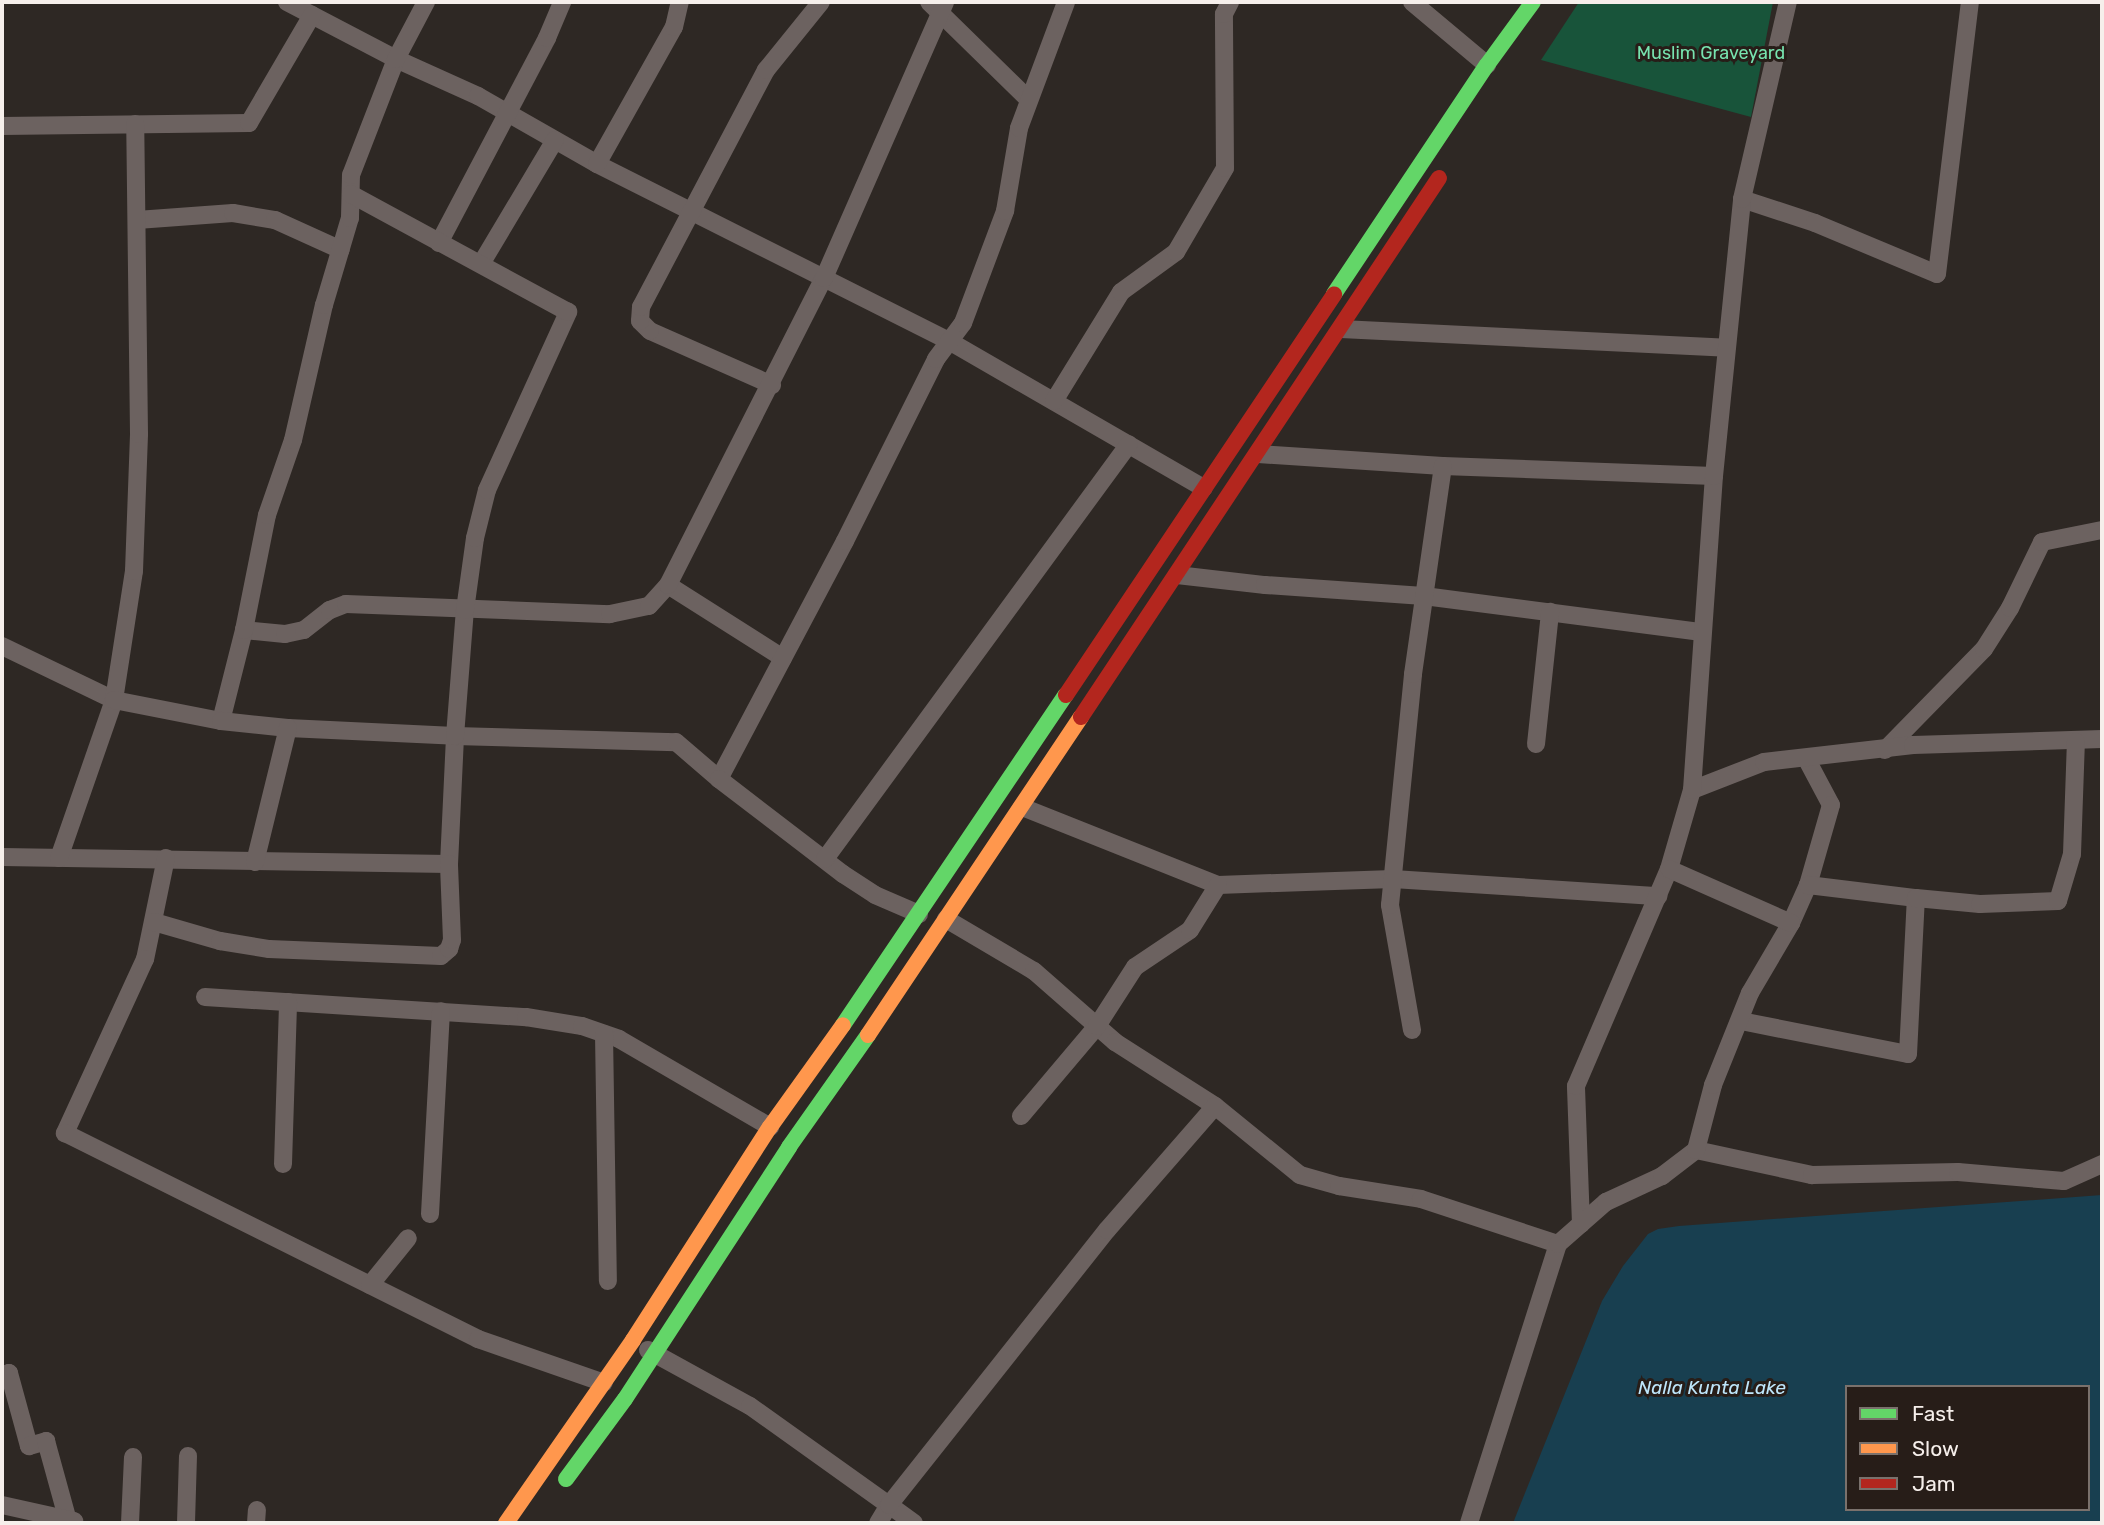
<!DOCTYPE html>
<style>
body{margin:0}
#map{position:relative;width:2104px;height:1525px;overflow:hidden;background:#2e2824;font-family:Rubik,sans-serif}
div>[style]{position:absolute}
.green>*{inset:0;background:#18543a}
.water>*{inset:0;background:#183f50}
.street>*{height:18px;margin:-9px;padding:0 9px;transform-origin:9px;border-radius:9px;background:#6c6260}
.fast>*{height:16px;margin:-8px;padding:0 8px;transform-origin:8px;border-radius:8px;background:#63d668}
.slow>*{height:16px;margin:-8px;padding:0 8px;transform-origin:8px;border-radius:8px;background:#ff974d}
.jam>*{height:16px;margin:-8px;padding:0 8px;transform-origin:8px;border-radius:8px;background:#b3261e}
span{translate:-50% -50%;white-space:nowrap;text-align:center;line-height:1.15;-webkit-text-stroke:6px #271d18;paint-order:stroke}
.park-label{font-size:18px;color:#77e3af}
.water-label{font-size:19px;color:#bee6fb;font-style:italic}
.frame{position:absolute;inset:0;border:4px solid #f6efeb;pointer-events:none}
.legend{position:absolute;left:1845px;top:1385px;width:245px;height:126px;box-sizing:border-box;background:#271d18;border:2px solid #7a716c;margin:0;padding:9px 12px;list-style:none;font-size:21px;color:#f6efeb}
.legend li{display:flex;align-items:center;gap:14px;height:35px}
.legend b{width:35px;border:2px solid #7a716c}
</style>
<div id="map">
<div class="green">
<i style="clip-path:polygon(1579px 2px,1773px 2px,1751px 117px,1541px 60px)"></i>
</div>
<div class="water">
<i style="clip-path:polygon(evenodd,2102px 1195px,2102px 1523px,1513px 1523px,1602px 1301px,1623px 1266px,1648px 1234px,1658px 1229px,1679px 1226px,2102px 1195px,1847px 1387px,2088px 1387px,2088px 1509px,1847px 1509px,1847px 1387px)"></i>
</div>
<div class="street">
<i style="left:287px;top:2px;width:123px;rotate:27.6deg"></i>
<i style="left:396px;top:59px;width:90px;rotate:24.3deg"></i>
<i style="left:478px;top:96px;width:137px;rotate:29.7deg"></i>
<i style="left:597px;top:164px;width:394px;rotate:26.7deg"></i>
<i style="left:949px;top:341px;width:294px;rotate:30deg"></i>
<i style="left:929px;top:2px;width:139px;rotate:44.4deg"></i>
<i style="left:1412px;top:2px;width:98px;rotate:40deg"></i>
<i style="left:2px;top:126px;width:247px;rotate:-0.7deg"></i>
<i style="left:249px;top:123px;width:125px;rotate:-59.7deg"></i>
<i style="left:597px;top:164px;width:157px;rotate:-60.7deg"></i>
<i style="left:674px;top:27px;width:26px;rotate:-77deg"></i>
<i style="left:1742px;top:199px;width:77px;rotate:18.2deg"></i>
<i style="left:1815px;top:223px;width:132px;rotate:22.7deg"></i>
<i style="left:1937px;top:274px;width:274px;rotate:-83.1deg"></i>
<i style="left:137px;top:220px;width:96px;rotate:-4.2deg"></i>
<i style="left:233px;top:213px;width:43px;rotate:9.5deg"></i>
<i style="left:275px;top:220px;width:72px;rotate:24.4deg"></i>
<i style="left:439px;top:243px;width:232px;rotate:-62.2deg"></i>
<i style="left:547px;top:38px;width:39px;rotate:-67deg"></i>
<i style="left:481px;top:264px;width:144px;rotate:-59.2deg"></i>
<i style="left:1341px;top:329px;width:386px;rotate:2.8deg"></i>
<i style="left:772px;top:385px;width:133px;rotate:-156.1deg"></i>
<i style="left:650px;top:331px;width:14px;rotate:-135deg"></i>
<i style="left:640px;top:321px;width:14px;rotate:-86deg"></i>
<i style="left:641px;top:307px;width:268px;rotate:-62.2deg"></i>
<i style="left:766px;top:70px;width:87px;rotate:-51deg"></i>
<i style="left:1054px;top:401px;width:128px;rotate:-58.4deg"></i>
<i style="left:1121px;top:292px;width:68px;rotate:-36deg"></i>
<i style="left:1176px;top:252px;width:97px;rotate:-59.7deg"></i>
<i style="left:1225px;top:168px;width:154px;rotate:-90.4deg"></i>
<i style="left:1224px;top:14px;width:13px;rotate:-63deg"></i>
<i style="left:1258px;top:454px;width:185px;rotate:3.7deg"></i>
<i style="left:1443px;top:466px;width:271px;rotate:2.1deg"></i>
<i style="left:1177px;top:575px;width:89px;rotate:6.5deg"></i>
<i style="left:1265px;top:585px;width:159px;rotate:4deg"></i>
<i style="left:1424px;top:596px;width:280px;rotate:7.4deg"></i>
<i style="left:244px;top:630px;width:41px;rotate:5.6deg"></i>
<i style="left:285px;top:634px;width:19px;rotate:-12deg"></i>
<i style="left:304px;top:630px;width:33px;rotate:-38deg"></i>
<i style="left:330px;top:610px;width:17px;rotate:-21deg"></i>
<i style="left:346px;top:604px;width:264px;rotate:2.2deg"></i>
<i style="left:610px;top:614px;width:40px;rotate:-12deg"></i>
<i style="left:649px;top:606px;width:28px;rotate:-48deg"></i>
<i style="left:2px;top:646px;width:124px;rotate:25.7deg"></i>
<i style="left:114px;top:700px;width:131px;rotate:-81.2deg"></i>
<i style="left:134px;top:571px;width:137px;rotate:-87.9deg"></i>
<i style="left:139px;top:434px;width:310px;rotate:-90.7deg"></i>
<i style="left:783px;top:658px;width:136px;rotate:-147.6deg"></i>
<i style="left:668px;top:585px;width:344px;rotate:-63.1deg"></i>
<i style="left:824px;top:278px;width:301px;rotate:-66.3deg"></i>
<i style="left:221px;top:721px;width:94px;rotate:-75.8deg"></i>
<i style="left:244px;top:630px;width:117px;rotate:-78.7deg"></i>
<i style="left:267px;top:515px;width:79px;rotate:-70.9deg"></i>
<i style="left:293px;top:440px;width:139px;rotate:-77.1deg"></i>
<i style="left:324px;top:305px;width:91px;rotate:-73.4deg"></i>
<i style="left:350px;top:218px;width:43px;rotate:-88.7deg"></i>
<i style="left:351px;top:175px;width:124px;rotate:-68.8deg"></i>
<i style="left:396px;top:59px;width:64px;rotate:-62.2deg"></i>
<i style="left:1536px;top:744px;width:133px;rotate:-83.9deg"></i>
<i style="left:1885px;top:750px;width:141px;rotate:-45.6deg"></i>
<i style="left:1984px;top:649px;width:49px;rotate:-57.6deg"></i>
<i style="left:2010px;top:608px;width:73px;rotate:-64.1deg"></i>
<i style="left:2042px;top:542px;width:61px;rotate:-11.3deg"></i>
<i style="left:1806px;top:758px;width:53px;rotate:62deg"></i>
<i style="left:1831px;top:805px;width:83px;rotate:106deg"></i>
<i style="left:719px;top:779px;width:269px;rotate:-62.1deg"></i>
<i style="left:845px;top:541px;width:203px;rotate:-63.4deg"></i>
<i style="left:936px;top:359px;width:45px;rotate:-53.1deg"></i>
<i style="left:963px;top:323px;width:120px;rotate:-69.4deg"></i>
<i style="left:1005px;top:211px;width:84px;rotate:-80.4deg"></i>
<i style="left:1019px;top:128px;width:134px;rotate:-69.5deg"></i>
<i style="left:1692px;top:790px;width:77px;rotate:-21.3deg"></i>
<i style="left:1764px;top:762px;width:150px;rotate:-6.5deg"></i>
<i style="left:1913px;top:745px;width:189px;rotate:-1.8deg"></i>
<i style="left:1022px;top:807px;width:211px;rotate:21.7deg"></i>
<i style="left:1218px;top:885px;width:175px;rotate:-2deg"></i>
<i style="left:1393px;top:879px;width:266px;rotate:3.7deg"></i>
<i style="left:2px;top:857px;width:447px;rotate:0.9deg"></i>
<i style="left:449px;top:864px;width:128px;rotate:-87.3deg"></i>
<i style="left:455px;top:736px;width:221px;rotate:1.6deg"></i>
<i style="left:676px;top:742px;width:57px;rotate:40.7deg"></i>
<i style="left:719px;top:779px;width:156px;rotate:37.5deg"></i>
<i style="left:843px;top:874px;width:38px;rotate:33deg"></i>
<i style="left:875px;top:895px;width:48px;rotate:23.4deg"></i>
<i style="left:59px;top:858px;width:167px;rotate:-70.8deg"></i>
<i style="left:114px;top:700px;width:109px;rotate:11.1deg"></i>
<i style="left:221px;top:721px;width:67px;rotate:6deg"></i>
<i style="left:288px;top:728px;width:167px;rotate:2.7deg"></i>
<i style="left:455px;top:736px;width:126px;rotate:-85.5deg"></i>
<i style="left:465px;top:610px;width:73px;rotate:-82.1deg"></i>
<i style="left:475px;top:538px;width:49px;rotate:-76deg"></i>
<i style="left:487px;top:490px;width:196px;rotate:-65.5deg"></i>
<i style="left:568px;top:312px;width:247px;rotate:-151.5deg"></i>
<i style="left:166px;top:858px;width:103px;rotate:101.7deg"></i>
<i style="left:145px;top:959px;width:192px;rotate:114.7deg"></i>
<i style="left:65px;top:1133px;width:462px;rotate:26.5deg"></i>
<i style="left:478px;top:1339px;width:133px;rotate:19.2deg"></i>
<i style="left:825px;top:859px;width:514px;rotate:-53.78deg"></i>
<i style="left:255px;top:862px;width:138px;rotate:-76.2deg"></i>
<i style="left:946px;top:919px;width:102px;rotate:30.6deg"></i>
<i style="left:1034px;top:971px;width:108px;rotate:41.2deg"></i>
<i style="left:1115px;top:1042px;width:119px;rotate:32.6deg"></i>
<i style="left:1215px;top:1106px;width:109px;rotate:39.1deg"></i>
<i style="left:1300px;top:1175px;width:41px;rotate:15.8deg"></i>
<i style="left:1339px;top:1186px;width:83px;rotate:9deg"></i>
<i style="left:1421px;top:1199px;width:144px;rotate:18.2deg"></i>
<i style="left:1558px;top:1244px;width:293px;rotate:107.7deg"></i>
<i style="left:154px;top:922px;width:69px;rotate:16.1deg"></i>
<i style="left:220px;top:941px;width:50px;rotate:9.3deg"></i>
<i style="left:269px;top:949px;width:172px;rotate:2.3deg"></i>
<i style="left:441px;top:956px;width:11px;rotate:-41deg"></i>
<i style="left:449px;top:949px;width:9px;rotate:-72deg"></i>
<i style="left:452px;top:940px;width:76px;rotate:-92.3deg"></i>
<i style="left:1791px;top:923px;width:42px;rotate:-65.9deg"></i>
<i style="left:1808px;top:885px;width:109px;rotate:6.9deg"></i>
<i style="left:205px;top:997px;width:322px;rotate:3.6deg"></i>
<i style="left:526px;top:1017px;width:57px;rotate:9.1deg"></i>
<i style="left:582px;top:1026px;width:39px;rotate:19deg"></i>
<i style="left:619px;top:1039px;width:175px;rotate:30.2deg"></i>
<i style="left:1741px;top:1021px;width:170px;rotate:11.2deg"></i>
<i style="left:1908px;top:1054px;width:156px;rotate:-87.1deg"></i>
<i style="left:1916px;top:898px;width:64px;rotate:5.4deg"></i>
<i style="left:1980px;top:904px;width:78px;rotate:-2.2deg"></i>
<i style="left:2058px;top:901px;width:49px;rotate:-73.4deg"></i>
<i style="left:2072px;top:854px;width:112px;rotate:-88deg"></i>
<i style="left:1412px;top:1030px;width:127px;rotate:-100deg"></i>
<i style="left:1390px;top:905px;width:232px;rotate:-84.3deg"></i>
<i style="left:1413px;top:674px;width:210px;rotate:-81.8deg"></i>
<i style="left:604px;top:1034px;width:247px;rotate:89.1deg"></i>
<i style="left:1021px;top:1116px;width:118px;rotate:-49.8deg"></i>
<i style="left:1097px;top:1026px;width:70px;rotate:-57.2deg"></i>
<i style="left:1135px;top:967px;width:66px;rotate:-33.9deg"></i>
<i style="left:1190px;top:930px;width:53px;rotate:-58.1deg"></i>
<i style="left:1696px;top:1150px;width:119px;rotate:12.2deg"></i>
<i style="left:1812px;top:1175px;width:146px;rotate:-1.2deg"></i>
<i style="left:1958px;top:1172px;width:106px;rotate:4.9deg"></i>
<i style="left:2064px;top:1181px;width:42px;rotate:-24.1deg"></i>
<i style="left:283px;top:1164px;width:162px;rotate:-88.2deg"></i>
<i style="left:430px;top:1214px;width:203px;rotate:-86.9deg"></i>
<i style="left:1581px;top:1224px;width:138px;rotate:-92.1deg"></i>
<i style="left:1576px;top:1086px;width:236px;rotate:-66.8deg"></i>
<i style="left:1669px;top:869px;width:82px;rotate:-73.8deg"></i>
<i style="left:1692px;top:790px;width:315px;rotate:-86deg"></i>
<i style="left:1714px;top:476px;width:278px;rotate:-84.2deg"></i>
<i style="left:1742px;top:199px;width:202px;rotate:-76.9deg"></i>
<i style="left:1558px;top:1244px;width:64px;rotate:-41.2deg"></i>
<i style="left:1606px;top:1202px;width:62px;rotate:-24.9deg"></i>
<i style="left:1662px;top:1176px;width:43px;rotate:-37.4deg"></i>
<i style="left:1696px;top:1150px;width:67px;rotate:-75.3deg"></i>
<i style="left:1713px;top:1085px;width:99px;rotate:-68.1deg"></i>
<i style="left:1750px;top:993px;width:81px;rotate:-59.6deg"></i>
<i style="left:1791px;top:923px;width:133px;rotate:-156.1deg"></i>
<i style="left:370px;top:1285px;width:60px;rotate:-51deg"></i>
<i style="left:648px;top:1350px;width:116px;rotate:28.8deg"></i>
<i style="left:750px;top:1406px;width:171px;rotate:35.5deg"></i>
<i style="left:889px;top:1505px;width:21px;rotate:121deg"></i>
<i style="left:2px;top:1377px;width:8px;rotate:-30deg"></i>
<i style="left:9px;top:1373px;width:76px;rotate:74.7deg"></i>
<i style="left:29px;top:1446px;width:18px;rotate:-16deg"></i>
<i style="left:46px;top:1441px;width:79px;rotate:74.6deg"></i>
<i style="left:2px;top:1505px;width:74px;rotate:12.5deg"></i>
<i style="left:130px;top:1523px;width:66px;rotate:-87.4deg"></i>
<i style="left:186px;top:1523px;width:67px;rotate:-88.3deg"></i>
<i style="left:256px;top:1523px;width:13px;rotate:-86deg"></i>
<i style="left:914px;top:1523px;width:31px;rotate:-144deg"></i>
<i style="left:889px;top:1505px;width:351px;rotate:-51.6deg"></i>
<i style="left:1107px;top:1230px;width:164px;rotate:-48.9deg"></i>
</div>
<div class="fast">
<i style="left:1334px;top:294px;width:275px;rotate:-56.3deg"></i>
<i style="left:1487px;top:65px;width:78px;rotate:-53.9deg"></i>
<i style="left:843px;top:1025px;width:398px;rotate:-56deg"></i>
<i style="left:566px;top:1479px;width:99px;rotate:-53.6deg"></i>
<i style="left:625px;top:1399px;width:301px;rotate:-56.9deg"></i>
<i style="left:789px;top:1147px;width:137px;rotate:-54.8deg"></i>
</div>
<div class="slow">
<i style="left:868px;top:1035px;width:383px;rotate:-56.2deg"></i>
<i style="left:506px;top:1523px;width:223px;rotate:-55.2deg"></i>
<i style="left:633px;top:1340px;width:253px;rotate:-57.3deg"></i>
<i style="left:770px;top:1127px;width:125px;rotate:-54.4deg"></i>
</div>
<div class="jam">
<i style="left:1066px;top:695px;width:482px;rotate:-56.2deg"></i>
<i style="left:1081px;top:717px;width:647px;rotate:-56.41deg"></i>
</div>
<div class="park-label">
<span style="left:1711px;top:53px">Muslim Graveyard</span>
</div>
<div class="water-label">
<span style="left:1712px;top:1388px">Nalla Kunta Lake</span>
</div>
<div class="frame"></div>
<ul class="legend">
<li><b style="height:9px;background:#63d668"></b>Fast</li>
<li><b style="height:9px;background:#ff974d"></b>Slow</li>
<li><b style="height:9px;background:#b3261e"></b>Jam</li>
</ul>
</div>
